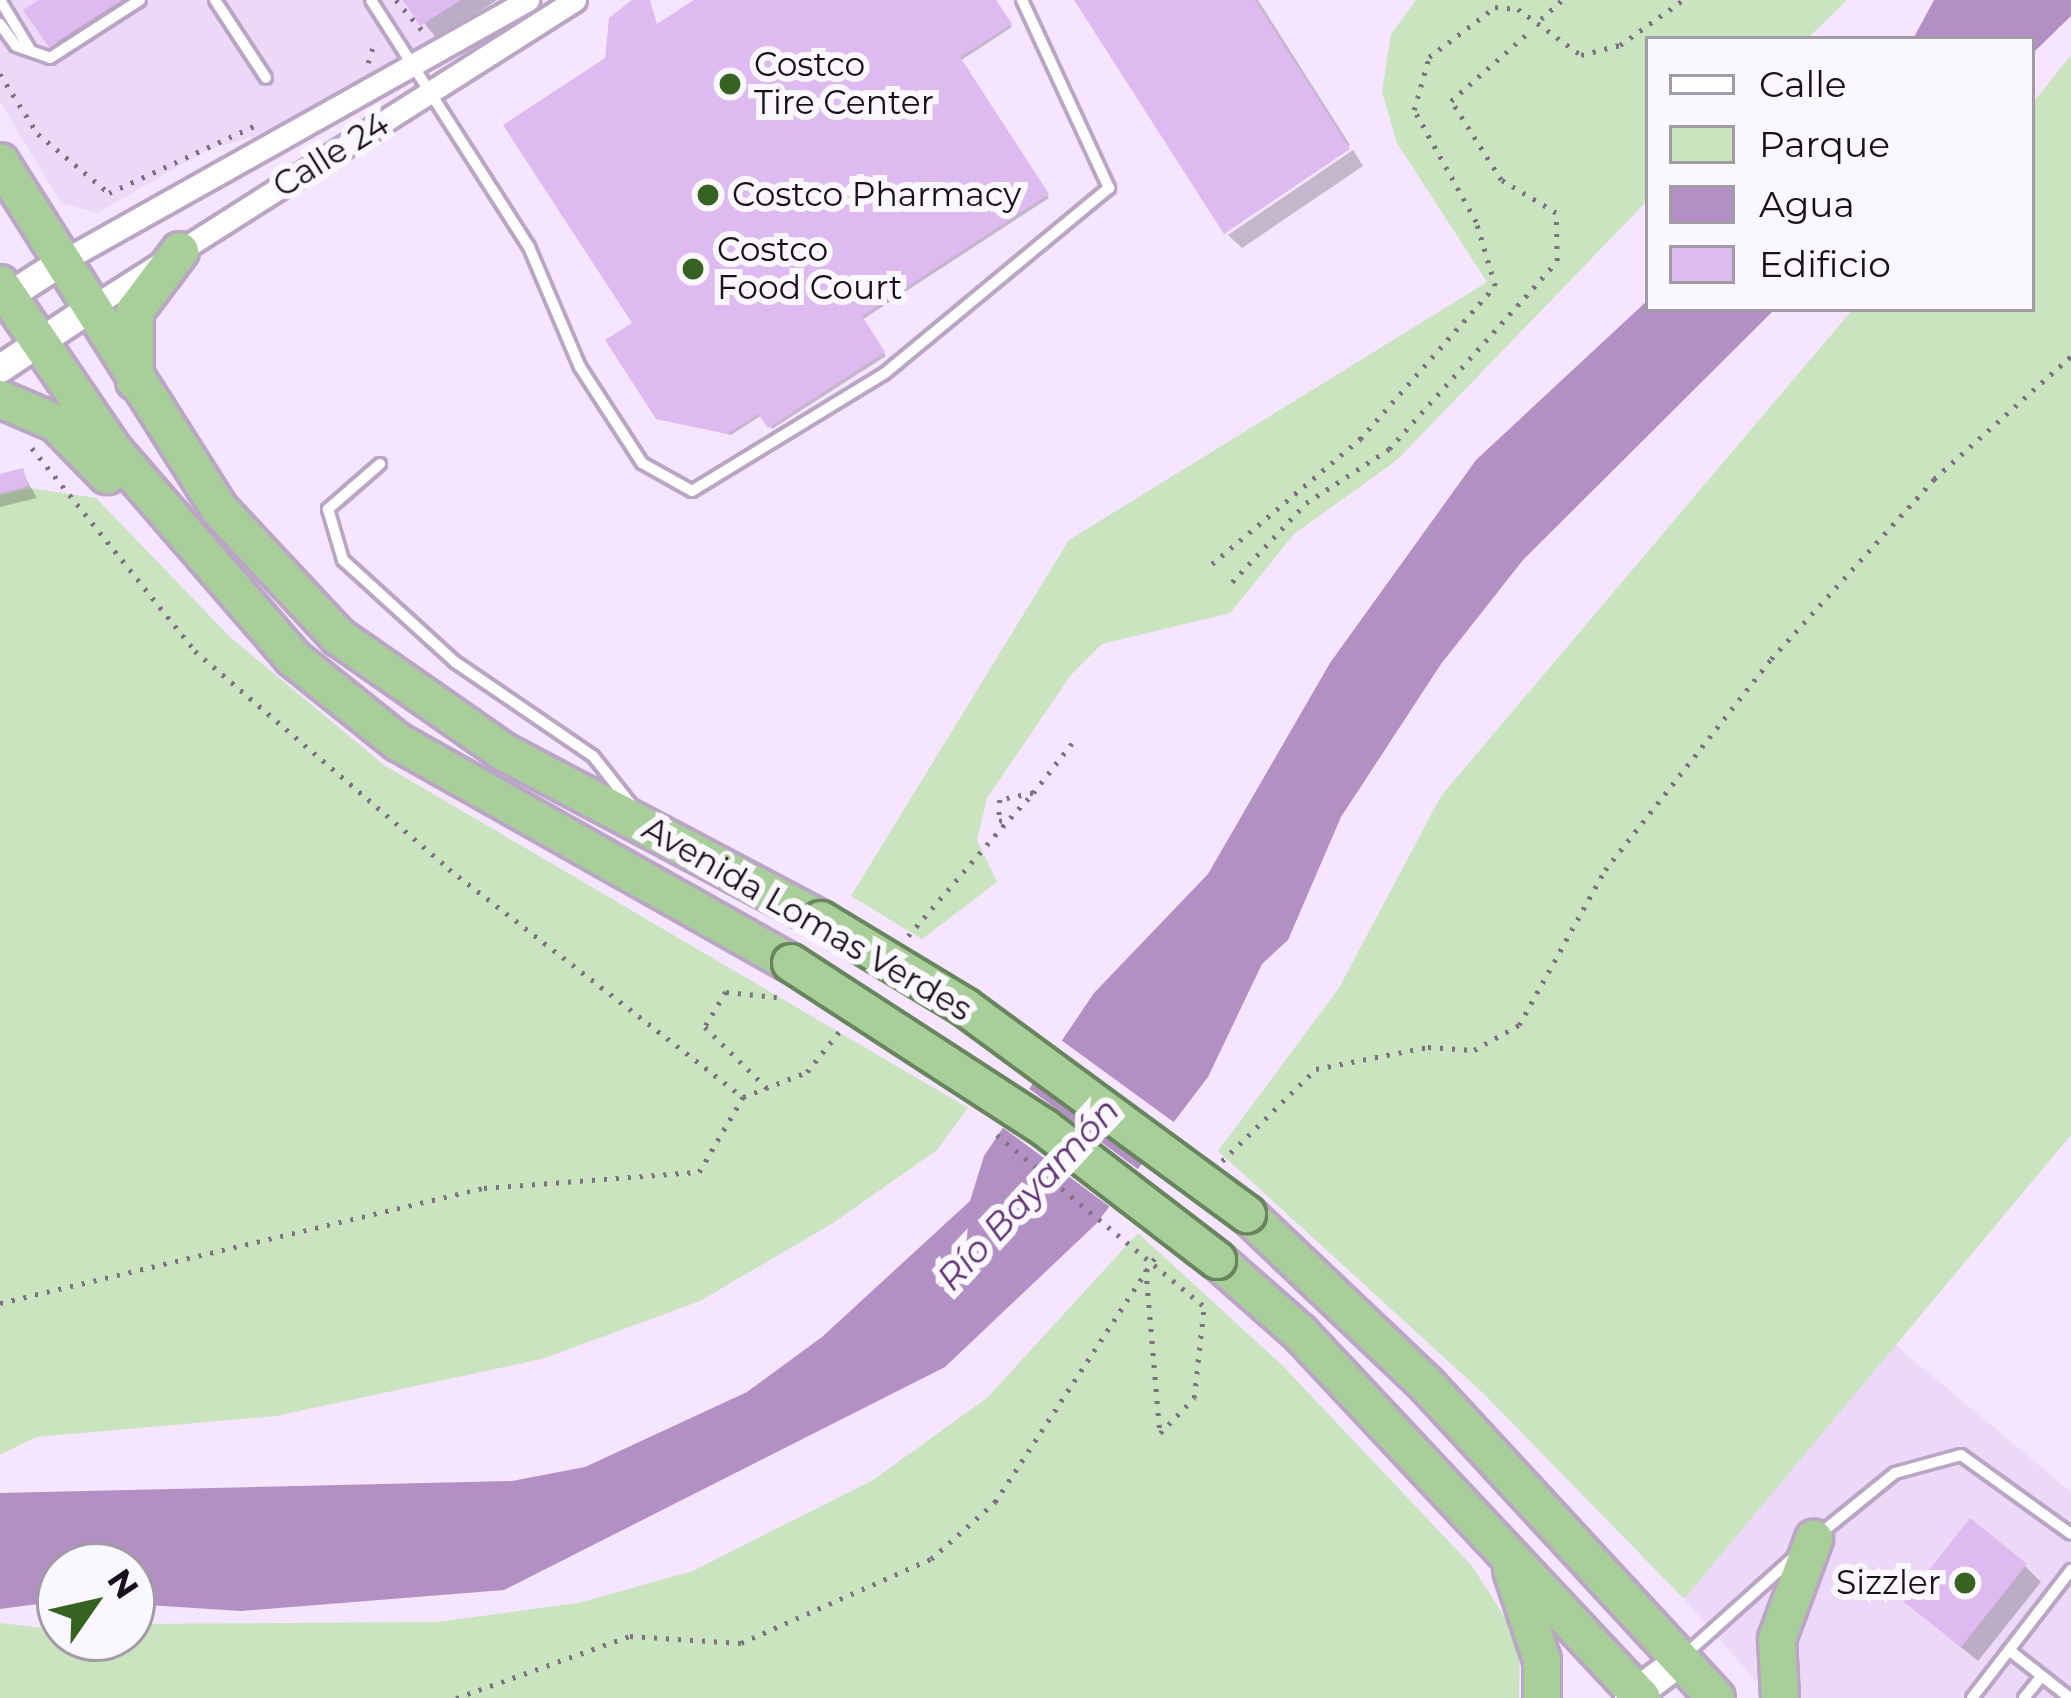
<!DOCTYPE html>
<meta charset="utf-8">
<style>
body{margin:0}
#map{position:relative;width:2071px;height:1698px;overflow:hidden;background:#f5e5fe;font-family:Montserrat,sans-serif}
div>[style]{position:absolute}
.built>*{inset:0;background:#ecd8f7}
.green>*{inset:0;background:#cae4bf}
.water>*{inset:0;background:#b290c3}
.pier>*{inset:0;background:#f5e5fe}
.shadow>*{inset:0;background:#0003}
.building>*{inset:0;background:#ddbaef}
.path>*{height:4.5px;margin-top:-2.25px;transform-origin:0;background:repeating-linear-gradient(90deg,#7d7283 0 3px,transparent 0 12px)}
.roads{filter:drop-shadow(3px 0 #baa6c4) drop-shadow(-3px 0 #baa6c4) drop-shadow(0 3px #baa6c4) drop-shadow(0 -3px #baa6c4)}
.service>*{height:10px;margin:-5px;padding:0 5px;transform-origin:5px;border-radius:5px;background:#fff}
.minor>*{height:21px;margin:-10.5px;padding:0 10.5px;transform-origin:10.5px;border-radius:10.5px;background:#fff}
.tertiary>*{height:27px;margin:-13.5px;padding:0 13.5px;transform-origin:13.5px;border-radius:13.5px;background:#fff}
.secondary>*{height:30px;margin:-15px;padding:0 15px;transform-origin:15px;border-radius:15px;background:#fff}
.trunk>*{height:36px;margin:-18px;padding:0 18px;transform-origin:18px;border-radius:18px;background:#a8cf9a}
.path-bridge>*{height:4.5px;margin-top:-2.25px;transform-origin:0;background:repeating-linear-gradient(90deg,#7d7283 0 3px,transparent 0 12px)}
.bridges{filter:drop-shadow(3px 0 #68855d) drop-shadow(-3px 0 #68855d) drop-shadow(0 3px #68855d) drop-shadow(0 -3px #68855d)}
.trunk-bridge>*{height:36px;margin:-18px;padding:0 18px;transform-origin:18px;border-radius:18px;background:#a8cf9a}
.dots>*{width:33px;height:33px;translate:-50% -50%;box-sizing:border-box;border:6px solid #fbf7fe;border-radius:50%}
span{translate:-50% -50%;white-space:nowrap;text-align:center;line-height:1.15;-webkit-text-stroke:12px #fbf7fe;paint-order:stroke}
.poi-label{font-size:33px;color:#18111c}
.left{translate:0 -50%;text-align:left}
.right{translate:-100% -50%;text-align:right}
.street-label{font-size:33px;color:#18111c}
.water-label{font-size:36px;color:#603474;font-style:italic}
.legend{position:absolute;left:1645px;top:36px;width:390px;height:276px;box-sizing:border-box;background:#fbf7fe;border:3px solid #a09ba4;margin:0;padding:15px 21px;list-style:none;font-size:36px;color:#18111c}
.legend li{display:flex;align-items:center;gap:24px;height:60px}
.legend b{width:60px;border:3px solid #a09ba4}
.north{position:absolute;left:36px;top:1542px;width:120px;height:120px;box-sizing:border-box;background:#fbf7fe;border:3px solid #a09ba4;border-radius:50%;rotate:56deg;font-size:33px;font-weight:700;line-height:48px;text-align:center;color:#18111c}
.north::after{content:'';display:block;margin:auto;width:42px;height:54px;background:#366321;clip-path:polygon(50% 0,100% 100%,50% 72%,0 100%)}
</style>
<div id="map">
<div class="built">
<i style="clip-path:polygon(0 0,498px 0,268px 133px,209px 149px,97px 213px,61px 203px,0 102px)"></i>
<i style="clip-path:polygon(1894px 1344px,2071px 1492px,2071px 1698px,1771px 1698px,1684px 1599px)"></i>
</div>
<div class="green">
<i style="clip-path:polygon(1416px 0,1847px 0,1807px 39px,1648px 39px,1648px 200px,1397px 460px,1294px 534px,1230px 613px,1102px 644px,1071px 675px,987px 798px,977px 840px,997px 882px,922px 939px,851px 896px,1069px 540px,1487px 282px,1397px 143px,1382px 92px,1391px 34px)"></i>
<i style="clip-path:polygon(2071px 55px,2071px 1135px,1684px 1599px,1483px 1393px,1218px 1151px,1339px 988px,1441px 796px,1853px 309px,2032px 309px,2032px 104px)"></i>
<i style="clip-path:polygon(30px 488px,96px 498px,231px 638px,384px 765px,968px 1108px,937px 1150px,833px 1223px,700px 1301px,542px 1359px,276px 1416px,36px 1437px,0 1455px,0 495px)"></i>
<i style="clip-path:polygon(1138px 1233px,1283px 1366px,1472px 1566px,1520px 1641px,1519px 1698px,0 1698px,0 1623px,132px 1638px,132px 1624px,437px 1622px,578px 1603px,693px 1571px,873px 1480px,987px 1398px)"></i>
</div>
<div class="water">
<i style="clip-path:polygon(1934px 0,2071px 0,2071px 16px,2032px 54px,2032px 39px,1913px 39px)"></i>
<i style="clip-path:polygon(1648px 300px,1648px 309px,1775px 309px,1523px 560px,1441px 664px,1341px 817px,1288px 940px,1262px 964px,1208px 1077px,1096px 1224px,945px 1367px,504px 1590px,241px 1611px,132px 1604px,132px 1566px,60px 1566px,60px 1601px,0 1609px,0 1493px,512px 1481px,585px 1467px,747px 1392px,822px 1337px,970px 1201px,984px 1156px,1094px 993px,1208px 874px,1330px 663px,1476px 460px)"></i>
</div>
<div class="pier">
<i style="clip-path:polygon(1057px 1037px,1179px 1126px,1149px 1164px,1030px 1077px)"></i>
<i style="clip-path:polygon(1024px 1085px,1143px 1173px,1114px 1210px,998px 1124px)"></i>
</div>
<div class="shadow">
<i style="clip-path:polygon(42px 0,173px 0,146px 0,61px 55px)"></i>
<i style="clip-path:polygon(406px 0,497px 0,437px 39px)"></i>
<i style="clip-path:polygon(700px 0,994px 0,1012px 27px,960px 61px,1049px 198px,862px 320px,886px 356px,772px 429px,762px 415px,731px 435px,658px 417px,636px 324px,608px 60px,649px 5px,658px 27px)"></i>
<i style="clip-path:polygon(1077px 0,1258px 0,1350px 145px,1225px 230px)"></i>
<i style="clip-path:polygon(1353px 150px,1363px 166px,1242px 248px,1228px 235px)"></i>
<i style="clip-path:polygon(22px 472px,37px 498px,0 507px,0 477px)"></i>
<i style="clip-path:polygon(2025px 1566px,2041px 1582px,1978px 1661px,1924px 1617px)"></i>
</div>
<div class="building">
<i style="clip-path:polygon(39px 0,122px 0,49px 47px,23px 10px)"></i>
<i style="clip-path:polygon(403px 0,461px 0,420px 26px)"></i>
<i style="clip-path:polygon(632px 0,650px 0,657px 24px,694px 0,996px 0,1012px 24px,960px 57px,1049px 194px,862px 316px,885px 352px,768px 428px,758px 414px,727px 434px,656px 419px,605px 340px,632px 323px,503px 125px,605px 58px,609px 18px)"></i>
<i style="clip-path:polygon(1074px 0,1255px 0,1350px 149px,1224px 234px)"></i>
<i style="clip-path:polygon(23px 468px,28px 486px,0 493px,0 474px)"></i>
<i style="clip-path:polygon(1970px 1518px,2027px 1564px,1961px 1647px,1904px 1602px)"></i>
</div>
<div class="path">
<i style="left:396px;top:0;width:41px;rotate:48.9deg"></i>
<i style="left:1541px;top:19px;width:28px;rotate:-42deg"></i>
<i style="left:368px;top:63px;width:24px;rotate:-73deg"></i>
<i style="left:0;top:74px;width:71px;rotate:57.7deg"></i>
<i style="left:38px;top:134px;width:92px;rotate:39.7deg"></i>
<i style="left:109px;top:193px;width:160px;rotate:-24.8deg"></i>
<i style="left:32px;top:448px;width:260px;rotate:51.2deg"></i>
<i style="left:195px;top:651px;width:335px;rotate:40.6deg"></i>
<i style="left:449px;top:869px;width:372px;rotate:37.8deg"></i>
<i style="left:743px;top:1097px;width:69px;rotate:-21.3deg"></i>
<i style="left:807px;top:1072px;width:56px;rotate:-51.5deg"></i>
<i style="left:1212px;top:564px;width:194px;rotate:-40.2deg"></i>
<i style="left:1360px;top:439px;width:204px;rotate:-48.6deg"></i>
<i style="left:1495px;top:286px;width:67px;rotate:-106.5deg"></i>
<i style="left:1476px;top:222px;width:128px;rotate:-119deg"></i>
<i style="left:1414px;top:110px;width:55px;rotate:-74.2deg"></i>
<i style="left:1429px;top:57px;width:83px;rotate:-37.1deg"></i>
<i style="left:1495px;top:7px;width:23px;rotate:5deg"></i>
<i style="left:1518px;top:9px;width:78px;rotate:36.1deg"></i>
<i style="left:1581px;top:55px;width:40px;rotate:-14.4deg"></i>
<i style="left:1620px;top:45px;width:77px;rotate:-35.5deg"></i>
<i style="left:1232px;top:582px;width:108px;rotate:-46.9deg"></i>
<i style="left:1306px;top:503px;width:99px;rotate:-33deg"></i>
<i style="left:1389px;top:449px;width:252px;rotate:-48.2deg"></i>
<i style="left:1557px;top:261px;width:48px;rotate:-91.2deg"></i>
<i style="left:1556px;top:213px;width:64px;rotate:-149deg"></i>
<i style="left:1501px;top:180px;width:93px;rotate:-122.3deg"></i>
<i style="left:1451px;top:101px;width:104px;rotate:-41.5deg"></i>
<i style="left:1033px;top:793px;width:34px;rotate:168deg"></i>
<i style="left:1000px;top:800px;width:21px;rotate:93deg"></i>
<i style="left:999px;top:821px;width:11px;rotate:-15deg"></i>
<i style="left:1010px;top:818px;width:34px;rotate:-47deg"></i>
<i style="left:1033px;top:793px;width:63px;rotate:-52deg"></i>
<i style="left:908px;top:936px;width:156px;rotate:-49.2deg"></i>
<i style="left:726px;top:992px;width:41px;rotate:121deg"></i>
<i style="left:705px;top:1027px;width:91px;rotate:44.6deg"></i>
<i style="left:1222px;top:1161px;width:132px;rotate:-44.4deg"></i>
<i style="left:1316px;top:1069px;width:114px;rotate:-11.1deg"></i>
<i style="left:1428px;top:1047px;width:46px;rotate:3.7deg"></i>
<i style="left:1474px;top:1050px;width:51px;rotate:-29.1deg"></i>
<i style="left:1519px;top:1025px;width:177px;rotate:-61deg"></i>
<i style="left:1605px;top:870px;width:268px;rotate:-51.8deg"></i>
<i style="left:1771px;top:659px;width:243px;rotate:-47.8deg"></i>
<i style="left:1934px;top:479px;width:184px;rotate:-41.9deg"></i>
<i style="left:1146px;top:1269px;width:165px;rotate:85.1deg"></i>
<i style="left:1160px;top:1433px;width:49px;rotate:-45.8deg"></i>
<i style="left:1194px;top:1398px;width:93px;rotate:-83.8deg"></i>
<i style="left:0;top:1303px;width:497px;rotate:-13.4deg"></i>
<i style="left:484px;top:1188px;width:216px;rotate:-4.3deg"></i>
<i style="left:699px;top:1172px;width:87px;rotate:-59.6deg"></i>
<i style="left:456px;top:1698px;width:185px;rotate:-19.6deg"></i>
<i style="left:630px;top:1636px;width:111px;rotate:3.6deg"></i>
<i style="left:741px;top:1643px;width:208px;rotate:-23.9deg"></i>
<i style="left:931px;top:1559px;width:86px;rotate:-41.7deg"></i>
<i style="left:995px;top:1502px;width:296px;rotate:-56.8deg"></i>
</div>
<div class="roads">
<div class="service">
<i style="left:0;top:0;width:56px;rotate:58.9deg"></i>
<i style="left:215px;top:0;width:93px;rotate:56.8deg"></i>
<i style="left:371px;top:0;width:293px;rotate:57.4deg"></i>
<i style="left:529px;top:247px;width:130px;rotate:67deg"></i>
<i style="left:580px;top:367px;width:114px;rotate:57.1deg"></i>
<i style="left:642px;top:463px;width:57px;rotate:29.2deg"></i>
<i style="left:692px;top:491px;width:225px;rotate:-31.4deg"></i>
<i style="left:884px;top:374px;width:292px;rotate:-39.6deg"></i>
<i style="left:1109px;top:188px;width:207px;rotate:-114.8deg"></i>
<i style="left:0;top:24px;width:27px;rotate:54deg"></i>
<i style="left:16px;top:46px;width:36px;rotate:19deg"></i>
<i style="left:50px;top:58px;width:107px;rotate:-32.8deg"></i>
<i style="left:380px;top:464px;width:69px;rotate:139.1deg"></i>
<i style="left:328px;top:509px;width:53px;rotate:73.6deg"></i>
<i style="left:343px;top:560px;width:151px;rotate:42.3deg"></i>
<i style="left:455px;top:662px;width:167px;rotate:34.3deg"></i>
<i style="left:593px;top:756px;width:60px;rotate:51.8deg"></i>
<i style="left:1821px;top:1533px;width:95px;rotate:-39deg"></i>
<i style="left:1895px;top:1473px;width:68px;rotate:-15.3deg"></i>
<i style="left:1961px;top:1455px;width:135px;rotate:35.7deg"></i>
<i style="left:2009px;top:1650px;width:78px;rotate:38.2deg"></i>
<i style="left:1687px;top:1653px;width:144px;rotate:-41.9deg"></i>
<i style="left:1972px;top:1698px;width:162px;rotate:-52.3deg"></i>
<i style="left:2024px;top:1698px;width:28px;rotate:-51deg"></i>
</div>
<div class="minor">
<i style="left:59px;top:263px;width:538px;rotate:-29.28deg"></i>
<i style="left:87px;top:310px;width:578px;rotate:-32.43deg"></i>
</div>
<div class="tertiary">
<i style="left:0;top:301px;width:70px;rotate:-32.8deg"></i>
<i style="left:0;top:368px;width:105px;rotate:-33.7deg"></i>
</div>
<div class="secondary">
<i style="left:1630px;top:1698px;width:64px;rotate:-36.7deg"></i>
</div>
<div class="trunk">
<i style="left:0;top:162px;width:412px;rotate:57.7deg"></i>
<i style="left:220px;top:510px;width:174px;rotate:46.9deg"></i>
<i style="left:339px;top:637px;width:201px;rotate:34.9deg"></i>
<i style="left:504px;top:752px;width:359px;rotate:27.9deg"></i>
<i style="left:0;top:284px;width:202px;rotate:55.7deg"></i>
<i style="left:114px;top:451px;width:274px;rotate:49.1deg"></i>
<i style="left:293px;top:658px;width:134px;rotate:38.7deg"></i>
<i style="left:398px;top:742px;width:451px;rotate:29.4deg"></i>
<i style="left:135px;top:381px;width:70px;rotate:-90deg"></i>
<i style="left:135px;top:311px;width:75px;rotate:-53.1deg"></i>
<i style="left:0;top:399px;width:61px;rotate:23.2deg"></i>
<i style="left:56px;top:423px;width:73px;rotate:45.6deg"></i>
<i style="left:1247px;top:1214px;width:248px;rotate:43.5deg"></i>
<i style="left:1427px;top:1385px;width:426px;rotate:47.3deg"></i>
<i style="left:1217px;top:1260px;width:111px;rotate:41.3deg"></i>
<i style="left:1300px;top:1333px;width:500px;rotate:46.86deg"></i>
<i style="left:1512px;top:1570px;width:95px;rotate:71.6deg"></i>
<i style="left:1542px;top:1660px;width:38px;rotate:90deg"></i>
<i style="left:1780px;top:1698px;width:59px;rotate:-92.9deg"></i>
<i style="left:1777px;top:1639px;width:107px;rotate:-69.7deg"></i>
</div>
</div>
<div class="path-bridge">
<i style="left:726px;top:992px;width:60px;rotate:5.7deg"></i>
<i style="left:997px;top:1135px;width:268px;rotate:39.6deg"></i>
</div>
<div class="bridges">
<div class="trunk-bridge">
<i style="left:821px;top:920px;width:168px;rotate:31.1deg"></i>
<i style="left:965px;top:1007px;width:350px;rotate:36.3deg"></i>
<i style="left:791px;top:963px;width:303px;rotate:33deg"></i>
<i style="left:1045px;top:1128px;width:217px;rotate:37.5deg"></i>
</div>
</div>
<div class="dots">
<i style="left:730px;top:84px;background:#366321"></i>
<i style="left:708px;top:195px;background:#366321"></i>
<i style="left:693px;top:269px;background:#366321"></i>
<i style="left:1965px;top:1583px;background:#366321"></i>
</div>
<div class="poi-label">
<span class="left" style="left:754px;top:84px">Costco<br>Tire Center</span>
<span class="left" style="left:732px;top:195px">Costco Pharmacy</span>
<span class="left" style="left:717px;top:269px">Costco<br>Food Court</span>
<span class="right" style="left:1941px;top:1583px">Sizzler</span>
</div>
<div class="street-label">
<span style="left:331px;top:155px;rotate:-32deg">Calle 24</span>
<span style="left:807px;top:919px;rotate:30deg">Avenida Lomas Verdes</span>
</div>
<div class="water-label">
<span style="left:1028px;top:1194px;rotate:-47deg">Río Bayamón</span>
</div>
<ul class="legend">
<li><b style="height:15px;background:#fff"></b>Calle</li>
<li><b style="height:33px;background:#cae4bf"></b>Parque</li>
<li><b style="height:33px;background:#b290c3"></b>Agua</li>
<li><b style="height:33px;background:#ddbaef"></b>Edificio</li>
</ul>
<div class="north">N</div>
</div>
